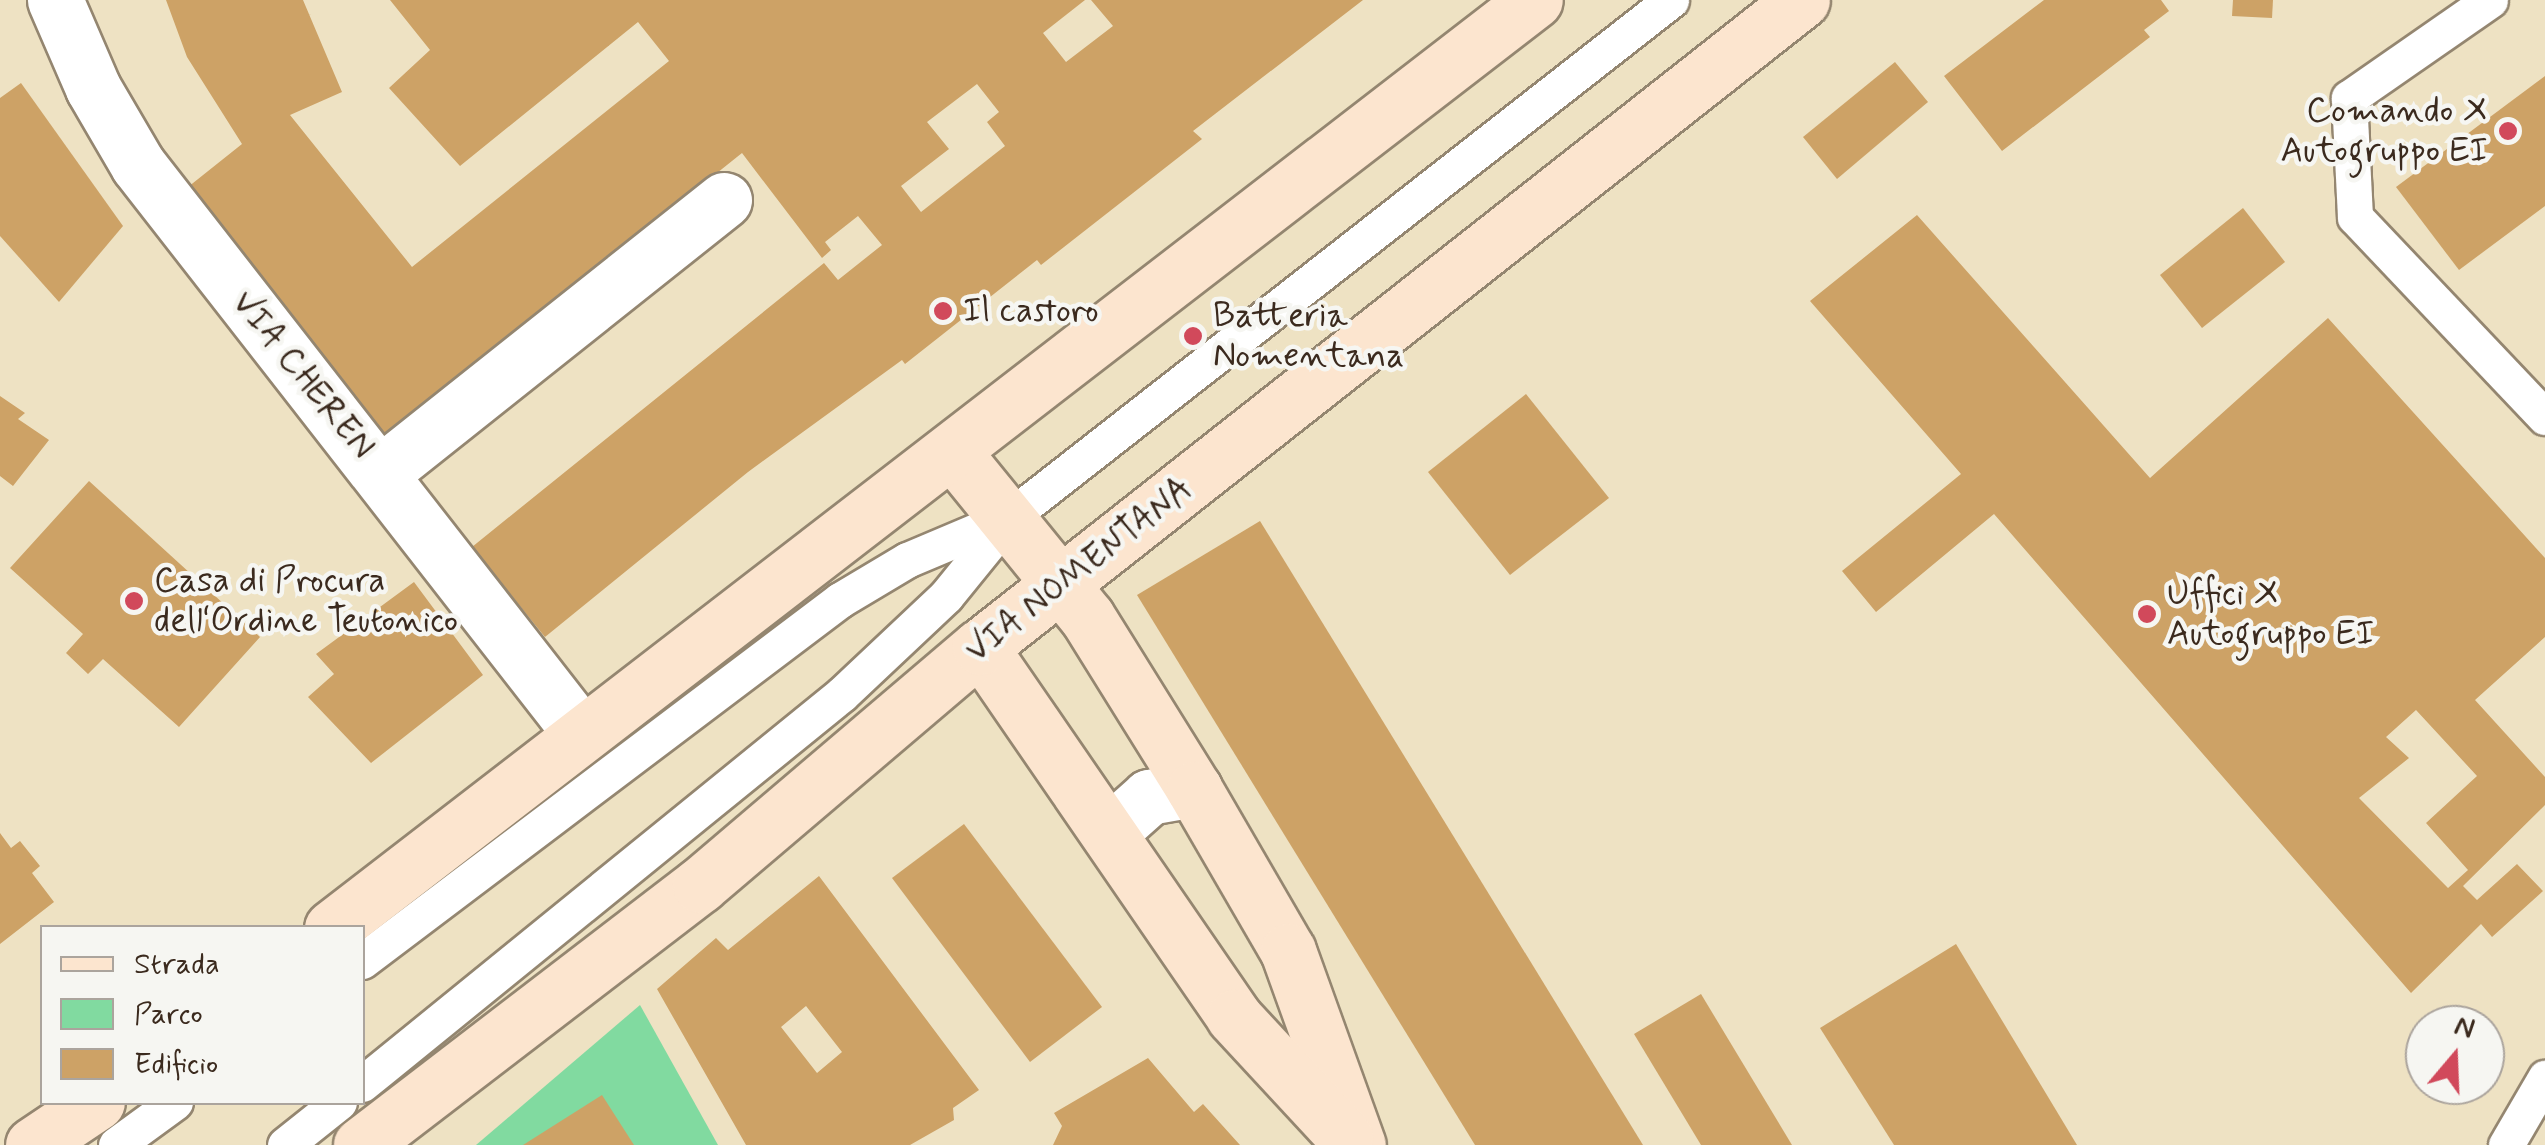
<!DOCTYPE html>
<meta charset="utf-8">
<style>
body{margin:0}
#map{position:relative;width:2545px;height:1145px;overflow:hidden;background:#eee2c3;font-family:Mynerve,sans-serif}
div>[style]{position:absolute}
.green>*{inset:0;background:#81daa0}
.building>*{inset:0;background:#cda266}
.roads{filter:drop-shadow(2px 0 #948670) drop-shadow(-2px 0 #948670) drop-shadow(0 2px #948670) drop-shadow(0 -2px #948670)}
.lane>*{height:35px;margin:-17.5px;padding:0 17.5px;transform-origin:17.5px;border-radius:17.5px;background:#fff}
.street>*{height:55px;margin:-27.5px;padding:0 27.5px;transform-origin:27.5px;border-radius:27.5px;background:#fff}
.secondary>*{height:55px;margin:-27.5px;padding:0 27.5px;transform-origin:27.5px;border-radius:27.5px;background:#fce5cf}
.dots>*{width:28px;height:28px;translate:-50% -50%;box-sizing:border-box;border:5px solid #f6f6f2;border-radius:50%}
span{translate:-50% -50%;white-space:nowrap;text-align:center;line-height:1.15;-webkit-text-stroke:9px #f6f6f2;paint-order:stroke}
.poi-label{font-size:35px;color:#3b2a1e}
.right{translate:-100% -50%;text-align:right}
.left{translate:0 -50%;text-align:left}
.street-label{font-size:35px;color:#3b2a1e}
.legend{position:absolute;left:40px;top:925px;width:325px;height:180px;box-sizing:border-box;background:#f6f6f2;border:2px solid #aba49d;margin:0;padding:12px 18px;list-style:none;font-size:30px;color:#3b2a1e}
.legend li{display:flex;align-items:center;gap:20px;height:50px}
.legend b{width:50px;border:2px solid #aba49d}
.north{position:absolute;left:2405px;top:1005px;width:100px;height:100px;box-sizing:border-box;background:#f6f6f2;border:2px solid #aba49d;border-radius:50%;rotate:19deg;font-size:28px;font-weight:700;line-height:40px;text-align:center;color:#3b2a1e}
.north::after{content:'';display:block;margin:auto;width:35px;height:45px;background:#d1495b;clip-path:polygon(50% 0,100% 100%,50% 72%,0 100%)}
</style>
<div id="map">
<div class="green">
<i style="clip-path:polygon(640px 1005px,718px 1145px,476px 1145px)"></i>
</div>
<div class="building">
<i style="clip-path:polygon(evenodd,166px 0,303px 0,342px 92px,290px 115px,412px 267px,669px 61px,638px 22px,460px 166px,389px 88px,430px 50px,390px 0,1085px 0,1043px 33px,1066px 62px,1113px 26px,1091px 0,1363px 0,1193px 131px,1202px 139px,1041px 265px,1037px 260px,905px 364px,902px 360px,748px 472px,545px 637px,472px 547px,824px 263px,838px 280px,882px 245px,858px 216px,825px 242px,831px 250px,822px 258px,742px 153px,384px 439px,183px 191px,242px 144px,187px 57px,166px 0,977px 84px,999px 112px,987px 122px,1005px 146px,921px 212px,901px 186px,949px 149px,927px 122px,977px 84px)"></i>
<i style="clip-path:polygon(2044px 0,2161px 0,2169px 11px,2144px 30px,2150px 37px,2002px 151px,1944px 76px)"></i>
<i style="clip-path:polygon(2233px 0,2273px 0,2272px 18px,2232px 16px)"></i>
<i style="clip-path:polygon(1895px 62px,1928px 102px,1837px 179px,1803px 137px)"></i>
<i style="clip-path:polygon(2545px 76px,2545px 206px,2459px 270px,2396px 187px)"></i>
<i style="clip-path:polygon(21px 83px,123px 226px,59px 302px,0 236px,0 98px)"></i>
<i style="clip-path:polygon(2243px 208px,2285px 262px,2202px 328px,2160px 275px)"></i>
<i style="clip-path:polygon(evenodd,1917px 215px,2150px 478px,2328px 318px,2545px 558px,2545px 637px,2475px 700px,2545px 777px,2545px 805px,2463px 886px,2477px 900px,2517px 864px,2543px 891px,2492px 937px,2481px 924px,2411px 993px,1994px 514px,1876px 612px,1842px 571px,1961px 474px,1810px 301px,1917px 215px,2416px 710px,2477px 776px,2426px 823px,2468px 870px,2448px 888px,2359px 798px,2409px 758px,2386px 737px,2416px 710px)"></i>
<i style="clip-path:polygon(1526px 394px,1609px 498px,1510px 575px,1428px 472px)"></i>
<i style="clip-path:polygon(0 396px,25px 413px,18px 419px,49px 440px,13px 486px,0 476px)"></i>
<i style="clip-path:polygon(89px 481px,260px 637px,179px 727px,103px 659px,88px 674px,66px 653px,83px 634px,10px 568px)"></i>
<i style="clip-path:polygon(1260px 521px,1643px 1145px,1475px 1145px,1137px 595px)"></i>
<i style="clip-path:polygon(414px 582px,483px 675px,371px 763px,308px 697px,334px 674px,316px 654px)"></i>
<i style="clip-path:polygon(964px 824px,1102px 1007px,1030px 1062px,892px 878px)"></i>
<i style="clip-path:polygon(0 833px,11px 848px,20px 841px,40px 866px,32px 873px,54px 902px,0 944px)"></i>
<i style="clip-path:polygon(evenodd,819px 876px,979px 1090px,953px 1108px,954px 1120px,910px 1145px,746px 1145px,657px 989px,716px 938px,728px 950px,819px 876px,806px 1006px,842px 1052px,817px 1073px,781px 1027px,806px 1006px)"></i>
<i style="clip-path:polygon(1956px 944px,2077px 1145px,1894px 1145px,1820px 1028px)"></i>
<i style="clip-path:polygon(1701px 994px,1792px 1145px,1701px 1145px,1634px 1034px)"></i>
<i style="clip-path:polygon(1148px 1058px,1194px 1112px,1203px 1104px,1240px 1145px,1053px 1145px,1062px 1126px,1054px 1113px)"></i>
<i style="clip-path:polygon(602px 1095px,634px 1145px,523px 1145px)"></i>
</div>
<div class="roads">
<div class="lane">
<i style="left:2490px;top:0;width:172px;rotate:145.2deg"></i>
<i style="left:2349px;top:98px;width:119px;rotate:87.1deg"></i>
<i style="left:2355px;top:217px;width:276px;rotate:46.5deg"></i>
<i style="left:362px;top:961px;width:599px;rotate:-37.06deg"></i>
<i style="left:840px;top:600px;width:78px;rotate:-30.8deg"></i>
<i style="left:907px;top:560px;width:113px;rotate:-22.9deg"></i>
<i style="left:1011px;top:516px;width:838px;rotate:-38.02deg"></i>
<i style="left:362px;top:1084px;width:618px;rotate:-39.09deg"></i>
<i style="left:842px;top:694px;width:143px;rotate:-43.3deg"></i>
<i style="left:946px;top:596px;width:103px;rotate:-50.9deg"></i>
<i style="left:116px;top:1145px;width:73px;rotate:-36.1deg"></i>
<i style="left:285px;top:1145px;width:69px;rotate:-38.5deg"></i>
<i style="left:2506px;top:1145px;width:78px;rotate:-59.8deg"></i>
</div>
<div class="street">
<i style="left:55px;top:0;width:96px;rotate:66.6deg"></i>
<i style="left:93px;top:88px;width:89px;rotate:59.7deg"></i>
<i style="left:138px;top:165px;width:719px;rotate:52.06deg"></i>
<i style="left:382px;top:472px;width:437px;rotate:-38.5deg"></i>
<i style="left:1112px;top:830px;width:50px;rotate:-41.7deg"></i>
<i style="left:1149px;top:797px;width:46px;rotate:-10.1deg"></i>
</div>
<div class="secondary">
<i style="left:952px;top:451px;width:214px;rotate:50.9deg"></i>
<i style="left:1087px;top:617px;width:203px;rotate:58.1deg"></i>
<i style="left:1194px;top:789px;width:187px;rotate:59.9deg"></i>
<i style="left:1288px;top:951px;width:206px;rotate:70.2deg"></i>
<i style="left:980px;top:647px;width:449px;rotate:55.5deg"></i>
<i style="left:1234px;top:1017px;width:163px;rotate:47.2deg"></i>
<i style="left:332px;top:928px;width:1519px;rotate:-37.65deg"></i>
<i style="left:33px;top:1145px;width:77px;rotate:-33.9deg"></i>
<i style="left:361px;top:1145px;width:427px;rotate:-37.5deg"></i>
<i style="left:700px;top:885px;width:367px;rotate:-40.4deg"></i>
<i style="left:980px;top:647px;width:1046px;rotate:-38.21deg"></i>
</div>
</div>
<div class="dots">
<i style="left:2508px;top:131px;background:#d1495b"></i>
<i style="left:943px;top:311px;background:#d1495b"></i>
<i style="left:1193px;top:336px;background:#d1495b"></i>
<i style="left:134px;top:601px;background:#d1495b"></i>
<i style="left:2147px;top:614px;background:#d1495b"></i>
</div>
<div class="poi-label">
<span class="right" style="left:2488px;top:131px">Comando X<br>Autogruppo EI</span>
<span class="left" style="left:963px;top:311px">Il castoro</span>
<span class="left" style="left:1213px;top:336px">Batteria<br>Nomentana</span>
<span class="left" style="left:154px;top:601px">Casa di Procura<br>dell‘Ordine Teutonico</span>
<span class="left" style="left:2167px;top:614px">Uffici X<br>Autogruppo EI</span>
</div>
<div class="street-label">
<span style="left:303px;top:375px;rotate:51deg">VIA CHEREN</span>
<span style="left:1079px;top:570px;rotate:-38deg">VIA NOMENTANA</span>
</div>
<ul class="legend">
<li><b style="height:12px;background:#fce5cf"></b>Strada</li>
<li><b style="height:28px;background:#81daa0"></b>Parco</li>
<li><b style="height:28px;background:#cda266"></b>Edificio</li>
</ul>
<div class="north">N</div>
</div>
